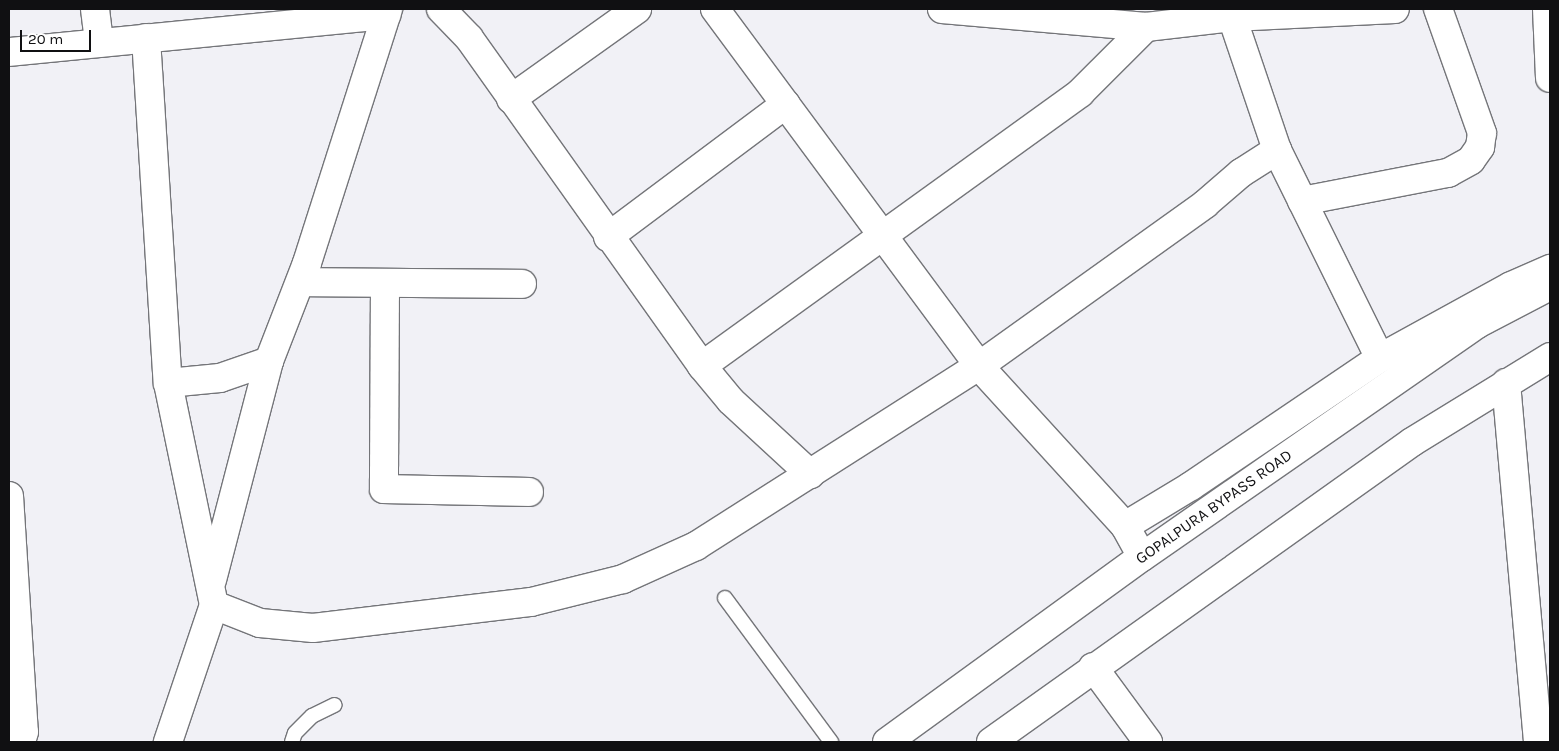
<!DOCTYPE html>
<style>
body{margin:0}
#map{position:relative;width:1559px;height:751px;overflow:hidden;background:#f1f1f6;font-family:Karla,sans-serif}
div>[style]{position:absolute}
.roads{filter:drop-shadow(1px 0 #747579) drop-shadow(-1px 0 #747579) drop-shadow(0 1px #747579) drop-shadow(0 -1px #747579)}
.lane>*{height:14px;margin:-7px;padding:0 7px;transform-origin:7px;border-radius:7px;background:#fff}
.street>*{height:28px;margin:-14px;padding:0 14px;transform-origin:14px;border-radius:14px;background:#fff}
.secondary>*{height:28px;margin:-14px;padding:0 14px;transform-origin:14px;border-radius:14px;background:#fff}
span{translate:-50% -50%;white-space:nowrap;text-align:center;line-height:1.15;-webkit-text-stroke:5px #fff;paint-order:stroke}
.street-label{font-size:16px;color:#101012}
.frame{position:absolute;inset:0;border:10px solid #101012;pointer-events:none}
.scale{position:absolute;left:20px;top:30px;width:71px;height:22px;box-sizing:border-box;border:2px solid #101012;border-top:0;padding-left:6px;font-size:15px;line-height:18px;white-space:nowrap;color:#101012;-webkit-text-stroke:4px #fff;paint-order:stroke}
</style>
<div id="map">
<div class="roads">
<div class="lane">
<i style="left:725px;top:598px;width:179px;rotate:53.6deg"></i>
<i style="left:292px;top:742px;width:9px;rotate:-72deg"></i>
<i style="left:295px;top:733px;width:24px;rotate:-45deg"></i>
<i style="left:312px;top:716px;width:25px;rotate:-26deg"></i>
</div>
<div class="street">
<i style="left:95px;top:9px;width:34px;rotate:83deg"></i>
<i style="left:441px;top:9px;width:40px;rotate:46deg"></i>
<i style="left:469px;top:38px;width:402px;rotate:54.6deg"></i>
<i style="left:702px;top:366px;width:45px;rotate:50.4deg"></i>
<i style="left:731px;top:401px;width:108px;rotate:42.7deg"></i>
<i style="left:715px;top:9px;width:444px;rotate:53.5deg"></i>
<i style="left:979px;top:366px;width:217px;rotate:47.6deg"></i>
<i style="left:1125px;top:526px;width:35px;rotate:61deg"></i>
<i style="left:942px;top:9px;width:205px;rotate:5deg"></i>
<i style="left:1146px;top:27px;width:87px;rotate:-6.6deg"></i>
<i style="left:1232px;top:17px;width:163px;rotate:-2.8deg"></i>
<i style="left:1547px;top:9px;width:69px;rotate:87.5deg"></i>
<i style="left:1232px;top:17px;width:140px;rotate:71.3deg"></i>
<i style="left:1277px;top:150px;width:232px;rotate:63.7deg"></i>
<i style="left:146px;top:38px;width:346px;rotate:86.4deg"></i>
<i style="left:168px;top:383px;width:227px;rotate:78.3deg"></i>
<i style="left:214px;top:605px;width:145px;rotate:108.6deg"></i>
<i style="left:9px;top:52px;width:379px;rotate:-5.6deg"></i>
<i style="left:511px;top:99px;width:155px;rotate:-35.5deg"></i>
<i style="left:1302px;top:201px;width:149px;rotate:-10.9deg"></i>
<i style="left:1448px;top:173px;width:26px;rotate:-29deg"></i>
<i style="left:1471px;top:160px;width:16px;rotate:-55deg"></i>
<i style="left:1480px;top:147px;width:14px;rotate:-82deg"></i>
<i style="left:1482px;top:133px;width:132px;rotate:-109.5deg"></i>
<i style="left:608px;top:237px;width:222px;rotate:-36.8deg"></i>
<i style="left:301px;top:282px;width:221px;rotate:0.5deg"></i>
<i style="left:385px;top:283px;width:206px;rotate:90.3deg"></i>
<i style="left:384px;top:489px;width:145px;rotate:1.2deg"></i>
<i style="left:702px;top:366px;width:466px;rotate:-35.8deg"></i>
<i style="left:1080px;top:93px;width:93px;rotate:-45deg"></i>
<i style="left:168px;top:383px;width:52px;rotate:-5.5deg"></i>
<i style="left:220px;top:378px;width:52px;rotate:-19.1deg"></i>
<i style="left:269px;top:361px;width:105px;rotate:-68.8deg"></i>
<i style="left:307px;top:263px;width:267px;rotate:-72.3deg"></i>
<i style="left:1506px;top:383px;width:359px;rotate:84.9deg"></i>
<i style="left:9px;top:496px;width:236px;rotate:86.4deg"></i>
<i style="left:24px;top:732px;width:10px;rotate:107deg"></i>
<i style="left:1125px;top:526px;width:77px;rotate:-31.2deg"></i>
<i style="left:1191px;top:486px;width:228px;rotate:-34.1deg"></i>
<i style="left:1380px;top:358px;width:149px;rotate:-28.8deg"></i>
<i style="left:1511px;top:286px;width:43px;rotate:-23.6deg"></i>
<i style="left:212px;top:580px;width:226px;rotate:-75.4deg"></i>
<i style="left:214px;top:605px;width:49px;rotate:21.4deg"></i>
<i style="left:260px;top:623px;width:53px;rotate:5.4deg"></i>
<i style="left:313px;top:628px;width:220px;rotate:-6.8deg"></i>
<i style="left:531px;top:602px;width:95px;rotate:-14deg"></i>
<i style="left:623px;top:579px;width:80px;rotate:-24.3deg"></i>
<i style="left:696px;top:546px;width:335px;rotate:-32.5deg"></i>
<i style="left:979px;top:366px;width:278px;rotate:-35.6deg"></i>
<i style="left:1205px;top:204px;width:48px;rotate:-40.7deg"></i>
<i style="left:1241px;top:173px;width:43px;rotate:-32.6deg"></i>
<i style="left:1093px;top:667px;width:93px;rotate:53.7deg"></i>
</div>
<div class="secondary">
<i style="left:887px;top:742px;width:315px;rotate:-36deg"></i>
<i style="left:1142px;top:557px;width:408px;rotate:-34.8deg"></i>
<i style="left:1477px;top:324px;width:82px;rotate:-27.5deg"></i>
<i style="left:991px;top:742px;width:517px;rotate:-35.47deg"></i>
<i style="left:1412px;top:442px;width:162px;rotate:-31.6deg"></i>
</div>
</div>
<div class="street-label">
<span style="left:1214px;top:507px;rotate:-35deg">GOPALPURA BYPASS ROAD</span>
</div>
<div class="frame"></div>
<div class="scale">20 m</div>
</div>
